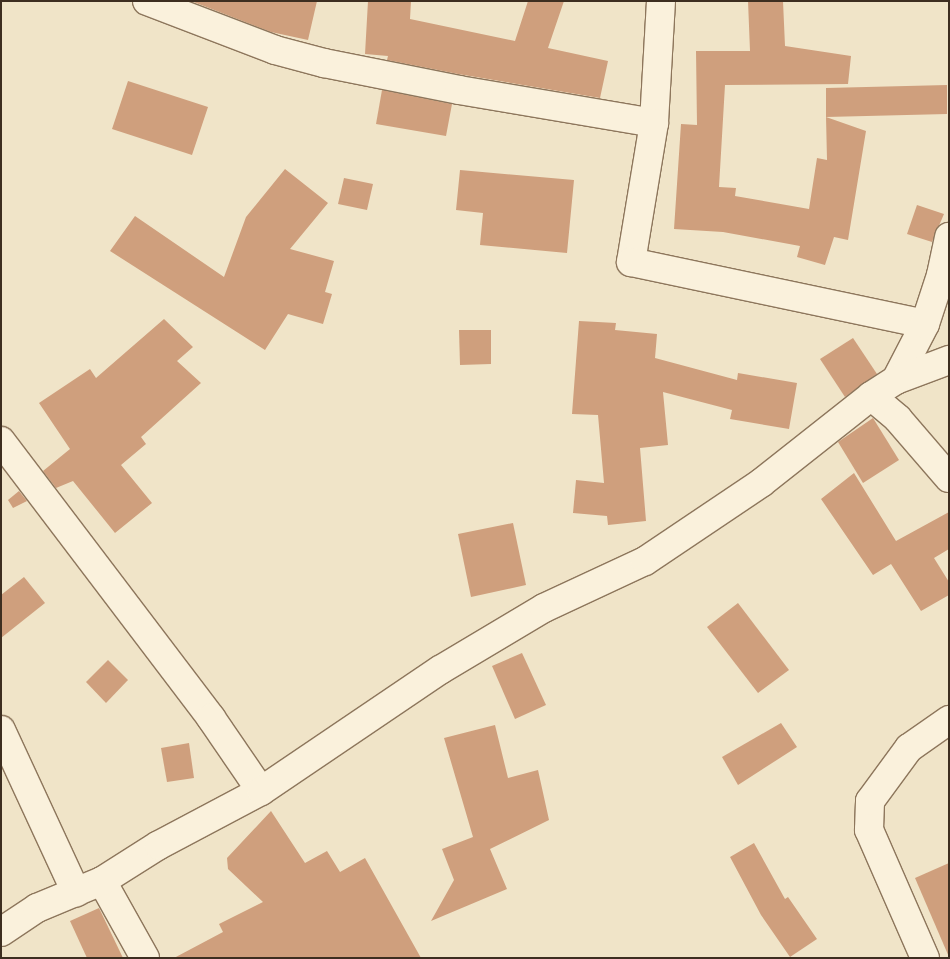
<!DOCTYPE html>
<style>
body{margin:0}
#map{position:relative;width:950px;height:959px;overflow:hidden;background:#f0e4c8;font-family:"Libre Baskerville",serif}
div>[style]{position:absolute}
.building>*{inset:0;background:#cf9f7d}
.roads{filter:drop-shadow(1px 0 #8d765c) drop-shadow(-1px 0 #8d765c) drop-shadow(0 1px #8d765c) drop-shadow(0 -1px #8d765c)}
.street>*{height:28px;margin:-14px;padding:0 14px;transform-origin:14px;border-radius:14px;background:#faf1dc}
span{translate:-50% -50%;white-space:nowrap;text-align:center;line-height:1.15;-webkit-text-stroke:4px #f7eed8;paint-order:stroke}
.frame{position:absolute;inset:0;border:2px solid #3d2e20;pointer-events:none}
</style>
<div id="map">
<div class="building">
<i style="clip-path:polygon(191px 1px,317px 1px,308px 40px,271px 32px)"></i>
<i style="clip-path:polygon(368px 1px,411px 1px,410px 19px,515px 41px,528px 1px,564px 1px,548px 48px,608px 61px,600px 98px,458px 74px,387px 60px,388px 56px,365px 54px)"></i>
<i style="clip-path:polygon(748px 1px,783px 1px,785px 46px,851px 56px,848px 84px,725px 85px,719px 187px,736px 188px,735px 196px,809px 209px,817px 158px,827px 160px,826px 117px,866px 131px,848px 240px,834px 237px,825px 265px,797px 257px,800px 246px,723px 232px,674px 229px,681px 124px,697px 125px,696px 51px,750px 51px)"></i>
<i style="clip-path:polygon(128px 81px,208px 107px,192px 155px,112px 129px)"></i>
<i style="clip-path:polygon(947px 85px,947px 114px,826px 117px,826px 88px)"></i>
<i style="clip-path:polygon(382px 90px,452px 104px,446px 136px,376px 124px)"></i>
<i style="clip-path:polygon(285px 169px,328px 203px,290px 249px,334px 261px,325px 292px,332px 294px,323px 324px,288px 314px,265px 350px,110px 251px,135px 216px,224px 277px,246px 217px)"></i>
<i style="clip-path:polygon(460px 170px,574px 180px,567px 253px,480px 245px,483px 213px,456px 210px)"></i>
<i style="clip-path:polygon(344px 178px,373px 184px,367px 210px,338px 204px)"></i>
<i style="clip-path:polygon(917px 205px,944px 214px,932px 242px,907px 234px)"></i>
<i style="clip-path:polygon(164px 319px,193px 347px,177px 361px,201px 383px,141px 437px,146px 444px,121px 465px,152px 503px,115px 533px,73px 481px,56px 488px,43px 471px,70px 449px,39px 403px,90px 369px,96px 378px)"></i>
<i style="clip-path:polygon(579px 321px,616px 323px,615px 330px,657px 334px,655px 358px,737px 380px,738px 373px,797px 383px,789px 429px,730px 419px,732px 410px,663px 392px,668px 445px,640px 448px,646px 521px,608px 525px,607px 516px,573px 513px,576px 480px,604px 483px,598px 415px,572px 414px)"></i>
<i style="clip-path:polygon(459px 330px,491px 330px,491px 364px,460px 365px)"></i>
<i style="clip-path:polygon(853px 338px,877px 374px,845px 397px,820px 359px)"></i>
<i style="clip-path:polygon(873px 418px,899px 460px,863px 483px,838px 442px)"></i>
<i style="clip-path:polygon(854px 473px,896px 541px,949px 512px,949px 549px,934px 558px,949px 582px,949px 595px,921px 611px,891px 564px,873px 575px,821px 499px)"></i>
<i style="clip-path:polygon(19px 491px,27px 501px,13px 508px,8px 500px)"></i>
<i style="clip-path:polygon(513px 523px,526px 585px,471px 597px,458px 534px)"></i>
<i style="clip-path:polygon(24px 577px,45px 603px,1px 638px,1px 595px)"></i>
<i style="clip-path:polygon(738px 603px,789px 670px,758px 693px,707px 627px)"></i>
<i style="clip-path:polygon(522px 653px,546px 705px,515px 719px,492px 666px)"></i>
<i style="clip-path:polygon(108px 660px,128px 680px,106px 703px,86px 682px)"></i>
<i style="clip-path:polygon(781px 723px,797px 747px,738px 785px,722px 757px)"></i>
<i style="clip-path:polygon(495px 725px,508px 778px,538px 770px,549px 820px,490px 849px,507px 889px,431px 921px,454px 880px,442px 849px,473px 837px,444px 738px)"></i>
<i style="clip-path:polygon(189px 743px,194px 778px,167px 782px,161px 748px)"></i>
<i style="clip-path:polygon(271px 811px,305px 863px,327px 851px,340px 872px,365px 858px,421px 958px,174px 958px,223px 932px,219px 924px,263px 902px,228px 869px,227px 858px)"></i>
<i style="clip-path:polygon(754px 843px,785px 899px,788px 897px,817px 939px,790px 957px,761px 915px,730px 857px)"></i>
<i style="clip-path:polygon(949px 863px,949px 957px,915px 878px)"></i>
<i style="clip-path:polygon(99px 908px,100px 910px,123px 958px,87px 958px,70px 921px)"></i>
</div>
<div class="roads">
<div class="street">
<i style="left:147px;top:1px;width:137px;rotate:20.9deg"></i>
<i style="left:275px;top:50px;width:51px;rotate:14.9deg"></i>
<i style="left:324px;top:63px;width:138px;rotate:11.3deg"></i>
<i style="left:459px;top:90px;width:198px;rotate:9.6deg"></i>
<i style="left:661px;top:1px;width:122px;rotate:93.3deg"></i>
<i style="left:654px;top:123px;width:141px;rotate:99.4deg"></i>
<i style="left:631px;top:262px;width:300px;rotate:11.9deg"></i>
<i style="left:896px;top:380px;width:63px;rotate:-62.6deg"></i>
<i style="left:925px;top:324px;width:52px;rotate:-71.9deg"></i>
<i style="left:941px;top:275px;width:39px;rotate:-78deg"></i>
<i style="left:871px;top:396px;width:35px;rotate:40deg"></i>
<i style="left:898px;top:419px;width:78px;rotate:49.2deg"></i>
<i style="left:1px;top:441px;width:348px;rotate:52.8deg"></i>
<i style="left:211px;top:718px;width:88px;rotate:55.6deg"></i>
<i style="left:1px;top:730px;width:179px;rotate:65.2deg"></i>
<i style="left:102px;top:881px;width:88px;rotate:60.8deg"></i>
<i style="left:1px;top:932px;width:43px;rotate:-33.7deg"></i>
<i style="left:37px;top:908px;width:70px;rotate:-22.6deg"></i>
<i style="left:102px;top:881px;width:67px;rotate:-32.3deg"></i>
<i style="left:159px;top:845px;width:115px;rotate:-27.9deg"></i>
<i style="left:261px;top:791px;width:216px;rotate:-34.1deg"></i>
<i style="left:440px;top:670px;width:121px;rotate:-30.8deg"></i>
<i style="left:544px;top:608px;width:111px;rotate:-25deg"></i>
<i style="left:645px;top:561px;width:140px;rotate:-33.9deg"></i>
<i style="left:761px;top:483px;width:140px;rotate:-38.3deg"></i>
<i style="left:871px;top:396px;width:30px;rotate:-33deg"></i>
<i style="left:896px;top:380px;width:57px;rotate:-20.7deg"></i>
<i style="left:925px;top:958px;width:140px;rotate:-113.6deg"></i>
<i style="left:869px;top:830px;width:29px;rotate:-88deg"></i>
<i style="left:870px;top:801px;width:66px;rotate:-53.7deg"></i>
<i style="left:909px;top:748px;width:49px;rotate:-35deg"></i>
</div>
</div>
<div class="frame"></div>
</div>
